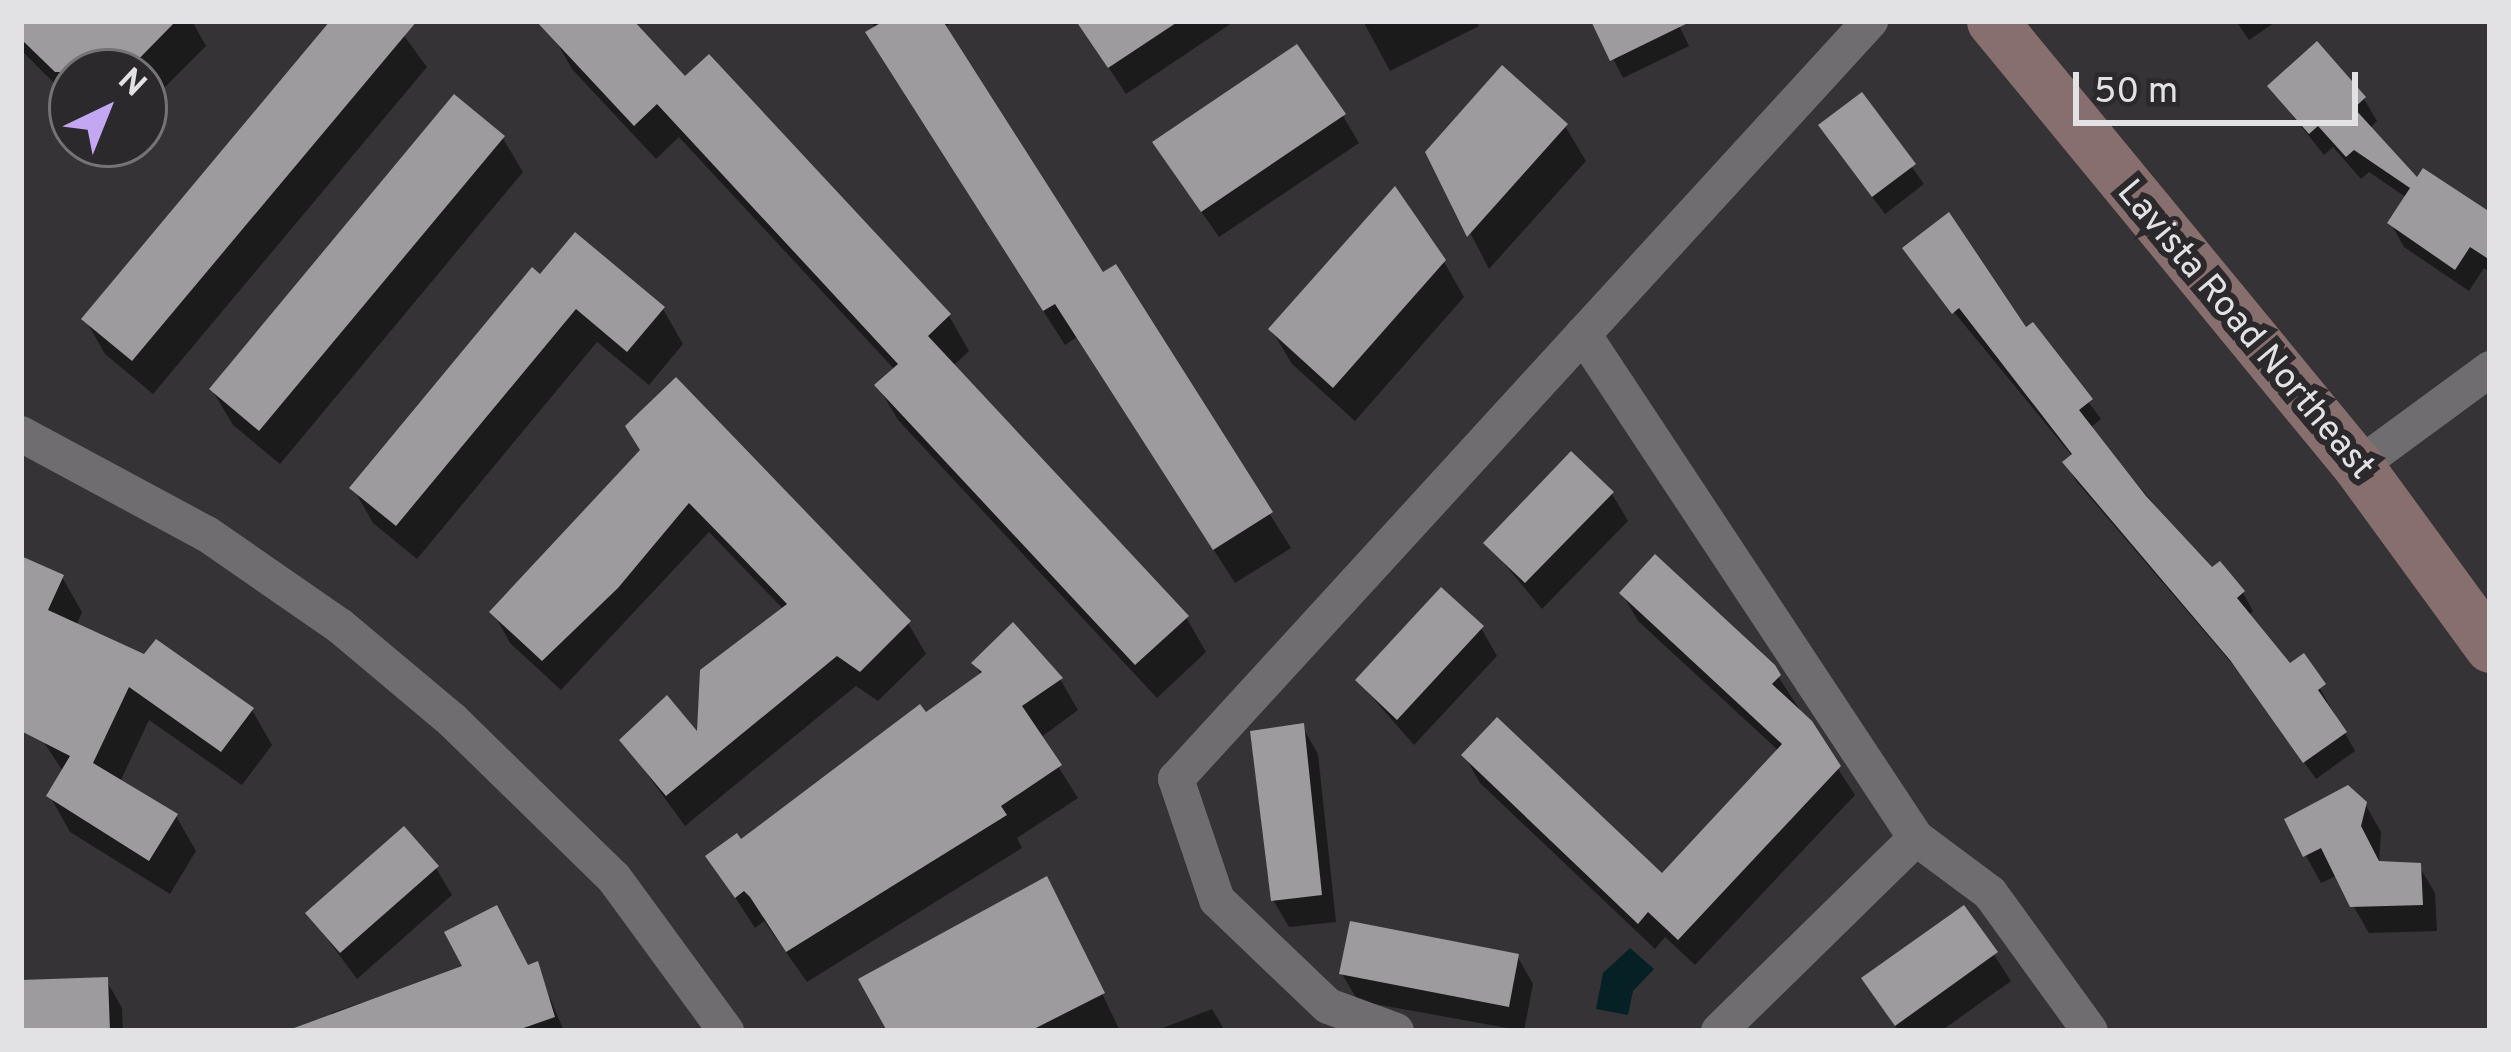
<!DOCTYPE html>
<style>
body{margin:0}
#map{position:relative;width:2511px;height:1052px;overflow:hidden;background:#353335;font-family:Overpass,sans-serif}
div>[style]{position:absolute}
.water>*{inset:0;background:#062125}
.shadow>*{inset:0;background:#0007}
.building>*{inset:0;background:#9d9b9d}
.street>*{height:36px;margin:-18px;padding:0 18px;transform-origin:18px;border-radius:18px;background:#6f6d6f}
.secondary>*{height:51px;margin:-25.5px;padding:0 25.5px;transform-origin:25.5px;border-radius:25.5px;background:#886f6f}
span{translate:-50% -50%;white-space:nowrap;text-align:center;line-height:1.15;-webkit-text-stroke:12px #2b292b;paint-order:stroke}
.street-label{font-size:36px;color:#e2e1e3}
.frame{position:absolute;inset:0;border:24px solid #e2e1e3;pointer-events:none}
.north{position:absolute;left:48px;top:48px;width:120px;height:120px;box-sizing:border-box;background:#2b292b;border:3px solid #747375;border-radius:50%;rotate:43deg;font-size:33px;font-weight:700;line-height:48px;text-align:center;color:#e2e1e3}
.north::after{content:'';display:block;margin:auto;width:42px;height:54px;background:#c3a7f2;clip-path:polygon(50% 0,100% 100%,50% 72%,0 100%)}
.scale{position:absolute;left:2073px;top:72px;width:285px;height:54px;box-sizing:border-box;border:6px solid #e2e1e3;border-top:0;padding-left:15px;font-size:36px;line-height:42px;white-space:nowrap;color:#e2e1e3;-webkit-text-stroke:9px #2b292b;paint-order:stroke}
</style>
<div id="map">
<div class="water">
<i style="clip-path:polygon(1630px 948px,1654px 969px,1633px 991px,1628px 1015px,1596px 1009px,1603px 973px)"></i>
</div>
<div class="shadow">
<i style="clip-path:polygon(21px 21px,192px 21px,206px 46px,144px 108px,144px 72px,72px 72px,72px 101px,21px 50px)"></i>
<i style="clip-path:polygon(334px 21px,393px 21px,427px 67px,153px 394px,105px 354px,85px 319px)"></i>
<i style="clip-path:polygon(566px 21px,630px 21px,685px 80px,949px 316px,969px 351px,953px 366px,1186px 617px,1206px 652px,1157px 698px,898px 420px,878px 386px,895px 370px,679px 137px,656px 159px,572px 69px,552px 34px)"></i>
<i style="clip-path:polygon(872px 21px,953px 21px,943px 28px,1102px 277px,1115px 268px,1291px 548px,1235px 583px,1077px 337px,1065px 345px,889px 68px)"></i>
<i style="clip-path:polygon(1078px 21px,1235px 21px,1126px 94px)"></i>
<i style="clip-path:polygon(1363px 21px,1476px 21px,1479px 26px,1390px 71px)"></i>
<i style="clip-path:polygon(1594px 21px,1677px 21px,1689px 46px,1623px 78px)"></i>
<i style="clip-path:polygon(2236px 21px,2277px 21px,2249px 40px)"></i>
<i style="clip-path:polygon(2270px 87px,2364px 99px,2377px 121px,2369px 129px,2418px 182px,2490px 222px,2490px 272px,2484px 268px,2469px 291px,2404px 247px,2391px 224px,2407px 198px,2369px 172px,2361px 179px,2333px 147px,2324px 155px)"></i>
<i style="clip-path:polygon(1861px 96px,1924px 184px,1885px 214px,1832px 144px)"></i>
<i style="clip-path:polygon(1343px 116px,1359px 143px,1219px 237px,1172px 170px)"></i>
<i style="clip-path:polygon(1565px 126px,1586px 161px,1489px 269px,1429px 153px)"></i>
<i style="clip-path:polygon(502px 137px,523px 172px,280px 464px,233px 425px,212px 390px)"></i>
<i style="clip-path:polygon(1444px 262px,1464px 297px,1355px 421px,1292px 364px,1271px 329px)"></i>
<i style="clip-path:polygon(1917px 267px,2026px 331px,2032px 326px,2101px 419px,2090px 428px,2211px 572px,2243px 593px,2253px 611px,2248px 616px,2290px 667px,2303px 658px,2355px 751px,2316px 779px,2245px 679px,2076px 481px,2066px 463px,2073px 457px)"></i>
<i style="clip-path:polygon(540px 278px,663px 309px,683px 344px,649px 385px,597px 342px,417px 559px,373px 523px,353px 488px)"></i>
<i style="clip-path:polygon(643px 451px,908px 623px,926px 654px,878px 701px,856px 686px,685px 826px,623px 741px,699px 738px,784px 610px,709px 532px,561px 690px,510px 643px,493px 612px)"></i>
<i style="clip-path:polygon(1612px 494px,1628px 521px,1542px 609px,1487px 543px)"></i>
<i style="clip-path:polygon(21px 559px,62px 577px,82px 612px,76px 626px,252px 710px,272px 745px,242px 785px,149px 720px,120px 782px,176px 816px,196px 851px,170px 894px,70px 832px,50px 796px,64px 773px,21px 707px)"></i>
<i style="clip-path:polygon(1622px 593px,1772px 667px,1855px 795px,1695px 965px,1665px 937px,1655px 949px,1480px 783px,1464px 755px,1662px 877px,1779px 751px,1638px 621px)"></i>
<i style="clip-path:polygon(1481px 628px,1497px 656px,1414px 745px,1358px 681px)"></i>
<i style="clip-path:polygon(974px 663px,1060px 679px,1078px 710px,1040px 738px,1078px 798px,1017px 838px,1022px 848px,807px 982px,764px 921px,755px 928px,709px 857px,740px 844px,982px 676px)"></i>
<i style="clip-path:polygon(1302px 726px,1318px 754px,1336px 922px,1289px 927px,1273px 900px)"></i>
<i style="clip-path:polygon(2365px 804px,2381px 832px,2379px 864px,2419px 866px,2435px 893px,2437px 931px,2369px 933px,2336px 876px,2321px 883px,2306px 856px)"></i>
<i style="clip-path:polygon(436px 868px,452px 895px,357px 979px,309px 914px)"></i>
<i style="clip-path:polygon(1060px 905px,1120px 1031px,890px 1031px)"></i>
<i style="clip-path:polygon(1964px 909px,2011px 981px,1941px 1031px,1898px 1031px,1865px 979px)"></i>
<i style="clip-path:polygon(1517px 956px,1533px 984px,1524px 1031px,1358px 1001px,1342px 974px)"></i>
<i style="clip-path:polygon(536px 965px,564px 1031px,337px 1031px,331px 1013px,466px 968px)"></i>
<i style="clip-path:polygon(106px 980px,122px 1008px,123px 1031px,21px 1031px,21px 983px)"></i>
<i style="clip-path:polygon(1212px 1009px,1225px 1031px,1155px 1031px)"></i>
</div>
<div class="building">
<i style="clip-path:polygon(21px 21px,176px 21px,126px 72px,55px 72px,21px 39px)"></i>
<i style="clip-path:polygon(330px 21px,417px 21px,132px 361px,81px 319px)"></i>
<i style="clip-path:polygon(536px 21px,634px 21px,685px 76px,709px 54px,951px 314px,928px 336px,1189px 616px,1135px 665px,874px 385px,898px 364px,657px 104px,634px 126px)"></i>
<i style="clip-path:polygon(884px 21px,943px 21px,1103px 272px,1116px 264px,1273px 512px,1213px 550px,1055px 304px,1043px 311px,865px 32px)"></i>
<i style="clip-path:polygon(1076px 21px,1179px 21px,1108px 68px)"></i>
<i style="clip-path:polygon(1591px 21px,1692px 21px,1610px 61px)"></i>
<i style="clip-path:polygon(2317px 41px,2366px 97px,2354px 108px,2417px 177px,2423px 168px,2490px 212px,2490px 260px,2470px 247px,2455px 270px,2387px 223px,2410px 188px,2354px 150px,2346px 157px,2318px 126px,2309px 134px,2267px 86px)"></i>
<i style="clip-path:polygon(1297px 44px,1346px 114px,1201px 212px,1152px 142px)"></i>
<i style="clip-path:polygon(1502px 65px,1568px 124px,1467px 237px,1425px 152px)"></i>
<i style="clip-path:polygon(1862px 92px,1916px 164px,1872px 197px,1818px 125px)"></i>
<i style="clip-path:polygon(454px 94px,505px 136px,259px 431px,209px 389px)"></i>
<i style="clip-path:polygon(1395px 186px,1446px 260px,1333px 388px,1268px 329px)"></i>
<i style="clip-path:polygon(1949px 212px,2026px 327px,2033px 322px,2093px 399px,2079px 410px,2146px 496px,2212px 567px,2220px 561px,2245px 591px,2237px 598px,2290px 663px,2304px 653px,2326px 684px,2318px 690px,2347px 732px,2303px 763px,2230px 660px,2062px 462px,2072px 454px,1959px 308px,1952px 314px,1902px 248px)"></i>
<i style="clip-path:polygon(575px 232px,665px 307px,627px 352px,576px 309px,396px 526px,349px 488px,532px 267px,540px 274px)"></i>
<i style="clip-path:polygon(676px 377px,911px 621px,860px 672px,837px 656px,666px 796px,619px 740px,667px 695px,697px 731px,700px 670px,787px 604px,732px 547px,689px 503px,618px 588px,542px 661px,489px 612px,640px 450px,625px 426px)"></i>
<i style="clip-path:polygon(1571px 451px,1614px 492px,1525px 583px,1483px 543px)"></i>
<i style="clip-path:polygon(1655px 554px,1775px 665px,1781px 675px,1772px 684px,1812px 721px,1841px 766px,1678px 940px,1648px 912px,1638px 924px,1461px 755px,1497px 717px,1662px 873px,1782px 744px,1619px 593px)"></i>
<i style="clip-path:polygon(21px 556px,64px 575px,48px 610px,144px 654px,156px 639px,254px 708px,221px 752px,129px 687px,93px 763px,178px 814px,149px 861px,46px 796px,70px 756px,21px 731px)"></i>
<i style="clip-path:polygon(1441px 587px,1484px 626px,1397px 720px,1355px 680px)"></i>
<i style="clip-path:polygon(1013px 622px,1063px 678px,1022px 706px,1062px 765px,1001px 806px,1007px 815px,786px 952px,750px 897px,744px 891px,735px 898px,705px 856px,737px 833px,741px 839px,920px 704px,926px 712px,982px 672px,971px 663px)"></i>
<i style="clip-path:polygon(1304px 723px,1322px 895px,1271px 901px,1250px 731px)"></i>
<i style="clip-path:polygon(2348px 785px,2367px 802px,2361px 826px,2379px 861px,2421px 863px,2423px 905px,2350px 907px,2321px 848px,2303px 857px,2284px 819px)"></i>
<i style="clip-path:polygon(404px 826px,439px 866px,340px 953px,305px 913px)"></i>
<i style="clip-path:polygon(1047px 876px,1105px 993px,1030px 1031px,887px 1031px,858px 979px)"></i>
<i style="clip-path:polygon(497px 905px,528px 965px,538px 961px,555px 1017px,515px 1031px,286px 1031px,462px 966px,444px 932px)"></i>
<i style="clip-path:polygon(1964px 905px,1998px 952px,1895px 1026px,1861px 978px)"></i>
<i style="clip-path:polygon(1350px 921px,1519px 954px,1509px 1007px,1339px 974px)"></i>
<i style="clip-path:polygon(108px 977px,110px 1031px,21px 1031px,21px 980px)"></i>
</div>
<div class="street">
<i style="left:1583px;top:334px;width:604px;rotate:56.55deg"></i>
<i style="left:1916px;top:838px;width:92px;rotate:36.6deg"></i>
<i style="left:1990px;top:893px;width:170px;rotate:54.1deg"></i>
<i style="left:21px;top:434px;width:211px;rotate:28.3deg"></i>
<i style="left:207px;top:534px;width:162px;rotate:34.7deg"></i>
<i style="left:340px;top:626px;width:146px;rotate:40deg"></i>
<i style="left:452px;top:720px;width:226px;rotate:44.3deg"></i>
<i style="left:614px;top:878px;width:190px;rotate:53.8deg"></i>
<i style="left:2358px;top:466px;width:164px;rotate:-36.3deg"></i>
<i style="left:1396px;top:1031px;width:72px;rotate:-159.8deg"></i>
<i style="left:1328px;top:1006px;width:153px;rotate:-136.3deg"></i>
<i style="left:1217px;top:900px;width:128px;rotate:-108.7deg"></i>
<i style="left:1176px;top:779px;width:1028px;rotate:-47.52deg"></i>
<i style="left:1719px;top:1031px;width:276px;rotate:-44.4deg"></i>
</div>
<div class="secondary">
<i style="left:1992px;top:21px;width:576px;rotate:50.56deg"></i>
<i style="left:2358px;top:466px;width:224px;rotate:53.9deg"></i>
</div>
<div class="street-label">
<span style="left:2244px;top:331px;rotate:50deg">Lavista Road Northeast</span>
</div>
<div class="frame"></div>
<div class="north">N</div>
<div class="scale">50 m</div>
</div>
